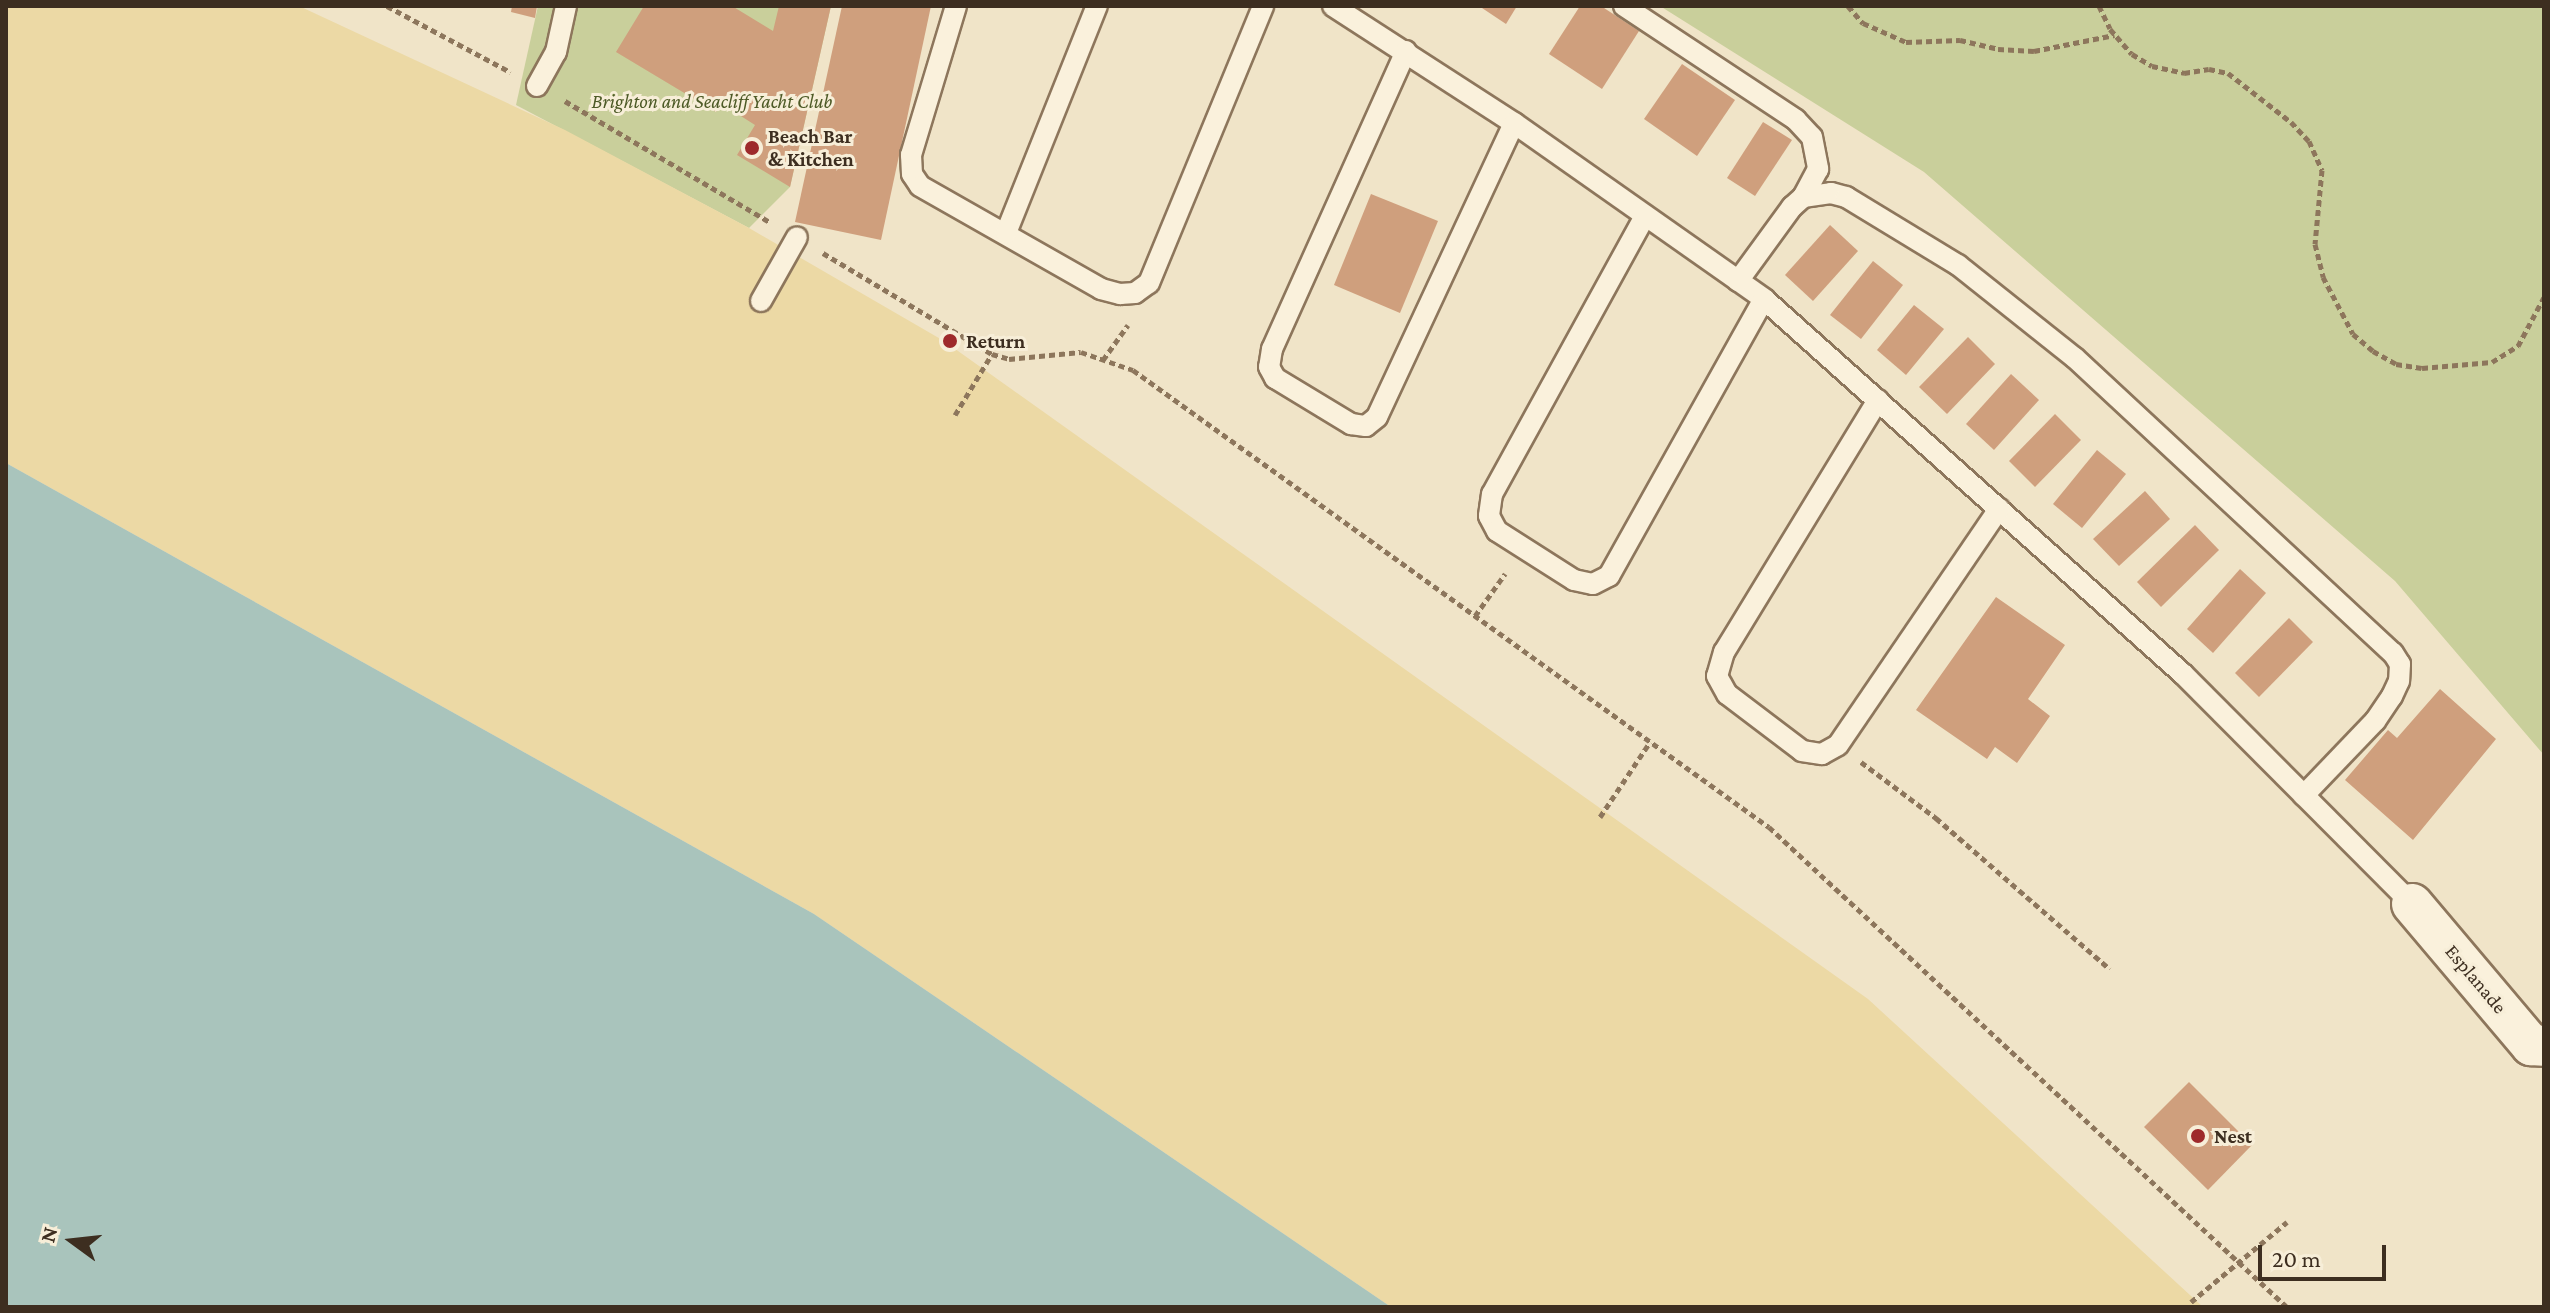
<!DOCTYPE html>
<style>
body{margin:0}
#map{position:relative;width:2550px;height:1313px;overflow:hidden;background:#f0e4c8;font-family:"Crimson Pro",serif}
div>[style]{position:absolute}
.green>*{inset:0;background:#c9cf9b}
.sand>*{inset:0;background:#ecd9a5}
.water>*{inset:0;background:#a9c4bc}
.building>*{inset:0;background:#cf9f7d}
.path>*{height:5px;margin-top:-2.5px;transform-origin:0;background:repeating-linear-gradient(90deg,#8d765c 0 6px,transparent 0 10px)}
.roads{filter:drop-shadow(2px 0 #8d765c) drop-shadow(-2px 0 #8d765c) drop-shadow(0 2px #8d765c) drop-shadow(0 -2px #8d765c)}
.lane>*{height:20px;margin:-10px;padding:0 10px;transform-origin:10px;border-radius:10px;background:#faf1dc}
.street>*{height:40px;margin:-20px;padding:0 20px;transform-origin:20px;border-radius:20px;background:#faf1dc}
.dots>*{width:22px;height:22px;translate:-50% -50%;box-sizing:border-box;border:4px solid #f7eed8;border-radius:50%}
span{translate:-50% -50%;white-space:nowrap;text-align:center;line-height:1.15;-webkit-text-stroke:6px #f7eed8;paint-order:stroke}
.park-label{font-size:20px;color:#4d5a26;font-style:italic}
.poi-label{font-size:20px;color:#3d2e20;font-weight:700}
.left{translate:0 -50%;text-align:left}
.street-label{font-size:20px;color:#3d2e20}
.frame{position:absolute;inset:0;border:8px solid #3d2e20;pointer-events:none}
.north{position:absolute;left:32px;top:1201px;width:80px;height:80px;-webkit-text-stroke:6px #f7eed8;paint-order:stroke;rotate:285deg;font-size:22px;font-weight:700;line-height:32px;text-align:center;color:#3d2e20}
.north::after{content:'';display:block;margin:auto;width:28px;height:36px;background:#3d2e20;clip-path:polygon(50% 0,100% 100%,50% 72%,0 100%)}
.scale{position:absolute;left:2258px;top:1245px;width:128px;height:36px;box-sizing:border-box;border:4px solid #3d2e20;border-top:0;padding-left:10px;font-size:24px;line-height:28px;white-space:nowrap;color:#3d2e20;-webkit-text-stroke:6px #f7eed8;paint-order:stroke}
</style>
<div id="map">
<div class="green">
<i style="clip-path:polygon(538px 6px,831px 6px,790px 187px,749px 228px,516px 105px)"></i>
<i style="clip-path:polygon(1660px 6px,2544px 6px,2544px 755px,2395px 581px,1924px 172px)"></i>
</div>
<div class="sand">
<i style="clip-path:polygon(6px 6px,299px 6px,565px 130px,749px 228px,944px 341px,1868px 999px,2203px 1307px,1391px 1307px,814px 914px,6px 463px)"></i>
</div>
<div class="water">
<i style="clip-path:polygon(6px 463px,814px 914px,1391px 1307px,6px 1307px)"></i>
</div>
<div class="building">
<i style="clip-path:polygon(512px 6px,537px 6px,535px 18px,511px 12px)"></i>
<i style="clip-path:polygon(644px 6px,732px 6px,773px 31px,779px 6px,831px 6px,790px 187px,737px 155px,755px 125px,722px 104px,716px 112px,616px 52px)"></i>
<i style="clip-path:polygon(842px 6px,931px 6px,881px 240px,795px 222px)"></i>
<i style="clip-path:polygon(1479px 6px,1517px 6px,1506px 24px)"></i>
<i style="clip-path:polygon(1580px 6px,1601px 6px,1639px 31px,1602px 89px,1549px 54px)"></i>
<i style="clip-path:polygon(1682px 64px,1735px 100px,1697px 156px,1644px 119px)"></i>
<i style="clip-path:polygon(1763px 122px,1792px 140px,1755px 196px,1727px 178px)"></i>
<i style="clip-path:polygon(1371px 194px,1438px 221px,1400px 313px,1334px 285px)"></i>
<i style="clip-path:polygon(1830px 225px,1858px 251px,1813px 301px,1785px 275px)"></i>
<i style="clip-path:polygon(1873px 261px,1903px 285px,1861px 339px,1830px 315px)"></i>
<i style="clip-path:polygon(1914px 305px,1944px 329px,1906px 375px,1877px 350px)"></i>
<i style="clip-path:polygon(1968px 337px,1995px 364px,1947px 414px,1919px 387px)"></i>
<i style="clip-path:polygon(2011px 374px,2039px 400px,1994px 450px,1966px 424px)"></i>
<i style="clip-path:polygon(2055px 414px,2081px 440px,2035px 487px,2009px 461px)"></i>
<i style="clip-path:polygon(2097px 450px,2126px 474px,2082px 528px,2053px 504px)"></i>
<i style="clip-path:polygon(2145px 491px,2170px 519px,2119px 566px,2093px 539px)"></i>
<i style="clip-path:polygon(2195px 525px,2219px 550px,2161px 607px,2137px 582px)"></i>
<i style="clip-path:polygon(2240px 569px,2266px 593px,2213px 653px,2187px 629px)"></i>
<i style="clip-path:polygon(1996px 597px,2065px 645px,2028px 699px,2050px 716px,2017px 763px,1995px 747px,1987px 759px,1916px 710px)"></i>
<i style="clip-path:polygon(2289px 618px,2313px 642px,2259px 697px,2235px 673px)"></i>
<i style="clip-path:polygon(2440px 689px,2496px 739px,2413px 840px,2345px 780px,2388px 730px,2397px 738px)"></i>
<i style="clip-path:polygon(2189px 1082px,2252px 1145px,2208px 1190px,2144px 1127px)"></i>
</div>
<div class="path">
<i style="left:387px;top:6px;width:140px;rotate:28.2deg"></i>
<i style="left:1848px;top:6px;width:23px;rotate:49deg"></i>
<i style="left:1863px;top:23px;width:47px;rotate:23.8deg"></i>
<i style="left:1906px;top:42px;width:54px;rotate:-2.1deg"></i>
<i style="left:1960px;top:40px;width:39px;rotate:13deg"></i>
<i style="left:1998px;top:49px;width:36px;rotate:3deg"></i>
<i style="left:2034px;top:51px;width:82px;rotate:-11.3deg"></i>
<i style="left:2099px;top:6px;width:25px;rotate:64deg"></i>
<i style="left:2110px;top:29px;width:33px;rotate:49deg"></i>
<i style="left:2132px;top:54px;width:23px;rotate:31deg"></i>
<i style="left:2152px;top:66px;width:33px;rotate:12deg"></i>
<i style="left:2184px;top:73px;width:25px;rotate:-9deg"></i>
<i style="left:2209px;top:69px;width:19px;rotate:12deg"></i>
<i style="left:2228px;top:73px;width:80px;rotate:37.9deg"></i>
<i style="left:2291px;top:122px;width:26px;rotate:47deg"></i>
<i style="left:2309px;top:141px;width:32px;rotate:66deg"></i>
<i style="left:2322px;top:170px;width:74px;rotate:95.4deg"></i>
<i style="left:2315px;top:244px;width:34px;rotate:76deg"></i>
<i style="left:2323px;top:277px;width:64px;rotate:62.2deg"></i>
<i style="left:2353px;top:334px;width:26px;rotate:40deg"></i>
<i style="left:2373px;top:351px;width:26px;rotate:29deg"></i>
<i style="left:2396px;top:364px;width:26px;rotate:9deg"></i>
<i style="left:2422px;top:368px;width:70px;rotate:-4.9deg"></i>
<i style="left:2492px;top:362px;width:31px;rotate:-32deg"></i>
<i style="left:2518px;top:346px;width:55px;rotate:-62deg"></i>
<i style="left:565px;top:101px;width:238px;rotate:30.6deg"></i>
<i style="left:823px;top:253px;width:197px;rotate:30.9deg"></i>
<i style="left:992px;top:354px;width:18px;rotate:16deg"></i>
<i style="left:1009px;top:359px;width:72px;rotate:-5.6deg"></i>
<i style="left:1081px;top:352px;width:55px;rotate:19.1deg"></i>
<i style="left:1133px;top:370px;width:783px;rotate:35.7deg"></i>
<i style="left:1769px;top:827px;width:706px;rotate:42.82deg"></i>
<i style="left:1103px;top:360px;width:43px;rotate:-54.5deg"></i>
<i style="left:955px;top:415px;width:71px;rotate:-58.8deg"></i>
<i style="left:1475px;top:616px;width:52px;rotate:-54.5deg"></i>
<i style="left:1861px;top:762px;width:94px;rotate:36.7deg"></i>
<i style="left:1936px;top:818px;width:230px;rotate:41deg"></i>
<i style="left:1600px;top:817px;width:90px;rotate:-56.3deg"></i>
<i style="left:2191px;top:1302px;width:125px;rotate:-39.8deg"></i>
</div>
<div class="roads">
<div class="lane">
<i style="left:956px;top:6px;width:156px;rotate:106.8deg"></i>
<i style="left:911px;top:155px;width:19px;rotate:87deg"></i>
<i style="left:912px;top:174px;width:14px;rotate:56deg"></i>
<i style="left:920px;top:186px;width:208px;rotate:29.6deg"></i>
<i style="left:1101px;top:289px;width:20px;rotate:15deg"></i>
<i style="left:1120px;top:294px;width:15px;rotate:-4deg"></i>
<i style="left:1135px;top:293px;width:17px;rotate:-36deg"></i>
<i style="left:1149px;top:283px;width:300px;rotate:-67.6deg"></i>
<i style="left:1333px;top:6px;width:216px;rotate:32.9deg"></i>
<i style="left:1514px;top:123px;width:306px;rotate:35.1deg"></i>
<i style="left:1764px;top:299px;width:562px;rotate:41.83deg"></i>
<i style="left:2183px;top:674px;width:325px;rotate:45.1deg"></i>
<i style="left:1624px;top:6px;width:206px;rotate:33.5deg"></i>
<i style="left:1796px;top:120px;width:23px;rotate:47deg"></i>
<i style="left:1812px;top:137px;width:33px;rotate:79deg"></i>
<i style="left:1818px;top:169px;width:32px;rotate:118deg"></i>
<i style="left:1406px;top:51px;width:327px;rotate:114.2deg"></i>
<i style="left:1272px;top:349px;width:18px;rotate:99deg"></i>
<i style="left:1269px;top:367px;width:13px;rotate:61deg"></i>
<i style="left:1275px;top:378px;width:89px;rotate:31.2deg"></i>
<i style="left:1351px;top:424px;width:15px;rotate:8deg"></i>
<i style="left:1366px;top:426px;width:14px;rotate:-39deg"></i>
<i style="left:1377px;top:417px;width:324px;rotate:-65deg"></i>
<i style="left:537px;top:86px;width:39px;rotate:-61deg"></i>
<i style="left:556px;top:52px;width:47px;rotate:-77.7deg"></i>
<i style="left:1645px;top:216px;width:317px;rotate:118.8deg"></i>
<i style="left:1492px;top:494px;width:22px;rotate:98deg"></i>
<i style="left:1489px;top:516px;width:17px;rotate:62deg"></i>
<i style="left:1497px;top:531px;width:91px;rotate:32.5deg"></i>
<i style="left:1574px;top:580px;width:19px;rotate:12deg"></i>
<i style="left:1593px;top:584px;width:18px;rotate:-27deg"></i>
<i style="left:1609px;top:576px;width:317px;rotate:-60.8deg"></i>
<i style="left:1006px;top:233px;width:245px;rotate:-68.2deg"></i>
<i style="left:1738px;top:281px;width:92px;rotate:-53.9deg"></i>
<i style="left:1792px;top:207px;width:15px;rotate:-42deg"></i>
<i style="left:1803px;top:197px;width:28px;rotate:-8deg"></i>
<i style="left:1831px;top:193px;width:16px;rotate:15deg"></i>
<i style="left:1846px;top:197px;width:131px;rotate:31.3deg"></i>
<i style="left:1958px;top:265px;width:149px;rotate:38.5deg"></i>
<i style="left:2075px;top:358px;width:434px;rotate:42.9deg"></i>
<i style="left:2393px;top:653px;width:13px;rotate:58deg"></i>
<i style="left:2400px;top:664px;width:17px;rotate:93deg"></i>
<i style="left:2399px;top:681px;width:17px;rotate:115deg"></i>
<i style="left:2392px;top:696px;width:30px;rotate:124deg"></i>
<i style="left:2375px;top:721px;width:103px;rotate:133.8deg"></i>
<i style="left:761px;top:301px;width:73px;rotate:-60.6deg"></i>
<i style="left:1878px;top:400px;width:295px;rotate:121.4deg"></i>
<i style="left:1724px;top:652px;width:25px;rotate:106deg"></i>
<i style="left:1717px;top:676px;width:21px;rotate:61deg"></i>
<i style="left:1727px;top:694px;width:94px;rotate:37.2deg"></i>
<i style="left:1802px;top:751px;width:20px;rotate:9deg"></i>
<i style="left:1822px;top:754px;width:18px;rotate:-29deg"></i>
<i style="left:1838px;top:745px;width:286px;rotate:-55.7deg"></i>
</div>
<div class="street">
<i style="left:2412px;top:904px;width:185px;rotate:49.8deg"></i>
<i style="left:2531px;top:1045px;width:13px;rotate:4deg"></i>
</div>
</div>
<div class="dots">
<i style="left:752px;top:148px;background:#9e2a2b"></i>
<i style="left:950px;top:341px;background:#9e2a2b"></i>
<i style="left:2198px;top:1136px;background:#9e2a2b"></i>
</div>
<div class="park-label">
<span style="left:712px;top:101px">Brighton and Seacliff Yacht Club</span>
</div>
<div class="poi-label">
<span class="left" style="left:768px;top:148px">Beach Bar<br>&amp; Kitchen</span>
<span class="left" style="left:966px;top:341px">Return</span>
<span class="left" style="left:2214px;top:1136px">Nest</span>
</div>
<div class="street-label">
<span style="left:2476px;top:979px;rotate:50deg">Esplanade</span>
</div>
<div class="frame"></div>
<div class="north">N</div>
<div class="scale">20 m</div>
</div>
